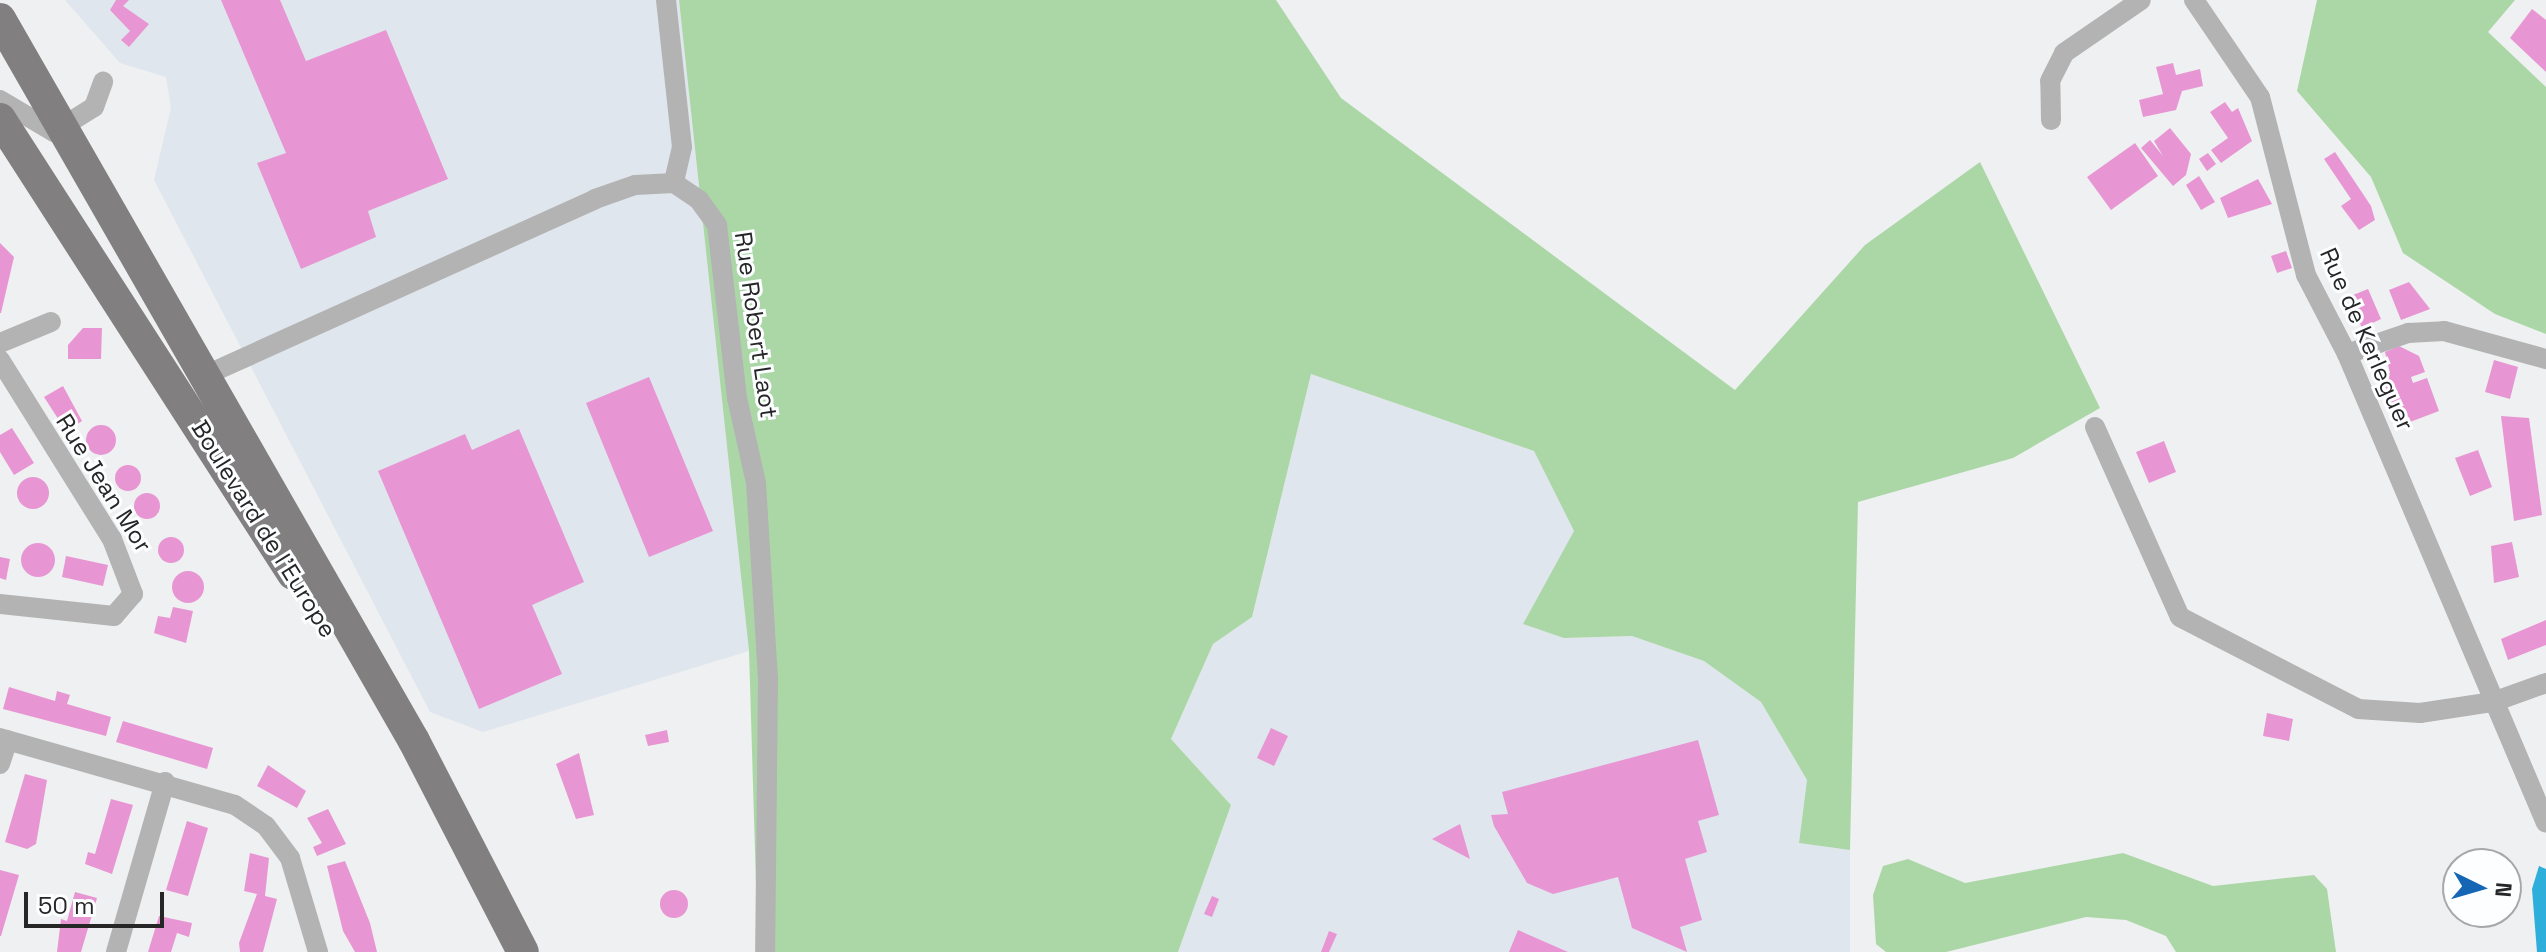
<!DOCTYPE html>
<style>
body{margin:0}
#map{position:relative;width:2546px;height:952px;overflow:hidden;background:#eff0f1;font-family:"Space Grotesk",sans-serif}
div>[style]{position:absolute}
.built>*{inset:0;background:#e0e6ed}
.green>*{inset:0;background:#abd7a7}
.water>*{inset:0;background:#2eaedb}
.building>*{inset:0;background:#e796d3}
.round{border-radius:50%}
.street>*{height:20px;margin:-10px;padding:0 10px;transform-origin:10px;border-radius:10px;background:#b3b3b3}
.primary>*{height:32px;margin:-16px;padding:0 16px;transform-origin:16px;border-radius:16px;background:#817f7f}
span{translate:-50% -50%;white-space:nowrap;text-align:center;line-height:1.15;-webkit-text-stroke:6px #fcfeff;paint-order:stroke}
.street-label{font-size:24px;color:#262627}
.north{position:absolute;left:2442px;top:848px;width:80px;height:80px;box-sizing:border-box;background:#fcfeff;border:2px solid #a6a8a9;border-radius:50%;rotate:95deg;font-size:22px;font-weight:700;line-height:32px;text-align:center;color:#262627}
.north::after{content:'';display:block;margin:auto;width:28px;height:36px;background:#1567b5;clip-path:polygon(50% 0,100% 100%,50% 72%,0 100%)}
.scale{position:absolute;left:24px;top:892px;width:140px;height:36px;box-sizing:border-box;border:4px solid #262627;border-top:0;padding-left:10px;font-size:24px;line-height:28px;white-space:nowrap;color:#262627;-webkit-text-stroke:6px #fcfeff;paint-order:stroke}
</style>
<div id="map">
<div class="built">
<i style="clip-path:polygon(65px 0,679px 0,749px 651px,483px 732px,430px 712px,154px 180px,171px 108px,166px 77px,120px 63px)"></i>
<i style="clip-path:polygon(1311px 374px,1534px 451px,1574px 531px,1564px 638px,1632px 636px,1704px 661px,1761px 702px,1807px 780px,1799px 843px,1850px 850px,1850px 952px,1178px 952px,1231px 805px,1171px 739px,1213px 644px,1252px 616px)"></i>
</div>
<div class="green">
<i style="clip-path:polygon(679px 0,1276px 0,1341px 98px,1735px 390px,1865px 245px,1980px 162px,2100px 408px,2013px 458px,1858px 502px,1850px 850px,1799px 843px,1807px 780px,1761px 702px,1704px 661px,1632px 636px,1564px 638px,1523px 624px,1574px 531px,1534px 451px,1311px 374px,1252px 617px,1213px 644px,1171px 739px,1231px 805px,1178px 952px,758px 952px,749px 651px)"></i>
<i style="clip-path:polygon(2317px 0,2515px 0,2488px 32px,2546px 87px,2546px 334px,2495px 314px,2403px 253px,2371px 177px,2297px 91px)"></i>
<i style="clip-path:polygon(2123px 853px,2213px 886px,2314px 875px,2327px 889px,2336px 952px,2176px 952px,2166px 936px,2126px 920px,2086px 917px,1946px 952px,1886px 952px,1876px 944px,1873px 895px,1883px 866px,1908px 859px,1965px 883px)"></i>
</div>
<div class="water">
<i style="clip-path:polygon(2539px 866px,2546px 869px,2546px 952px,2537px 952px,2532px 889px)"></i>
</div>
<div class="building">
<i style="clip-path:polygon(116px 0,129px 0,123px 6px,149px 24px,129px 47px,121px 40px,130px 31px,110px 10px)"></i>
<i style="clip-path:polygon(221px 0,280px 0,306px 61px,386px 30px,448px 179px,368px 211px,376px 237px,301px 269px,257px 163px,286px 153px)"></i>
<i style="clip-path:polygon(2532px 9px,2546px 20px,2546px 72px,2510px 38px)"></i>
<i style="clip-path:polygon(2173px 63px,2176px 75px,2200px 69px,2203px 86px,2182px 91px,2176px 110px,2143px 117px,2139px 100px,2163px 94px,2156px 67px)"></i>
<i style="clip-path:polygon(2225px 102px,2232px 112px,2238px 108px,2252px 141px,2221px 163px,2211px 150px,2228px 138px,2210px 112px)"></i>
<i style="clip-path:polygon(2170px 128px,2191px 154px,2186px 175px,2173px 186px,2141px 148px,2150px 140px,2163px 156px,2154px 141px)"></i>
<i style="clip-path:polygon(2135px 143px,2158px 176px,2111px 210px,2087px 177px)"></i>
<i style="clip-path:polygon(2335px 152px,2371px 206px,2375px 220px,2359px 230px,2341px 206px,2351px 199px,2324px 159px)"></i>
<i style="clip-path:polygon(2208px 153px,2216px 164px,2207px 171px,2199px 159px)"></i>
<i style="clip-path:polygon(2199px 176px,2215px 202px,2201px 210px,2186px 185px)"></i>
<i style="clip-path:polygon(2258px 179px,2272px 204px,2228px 218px,2220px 198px)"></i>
<i style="clip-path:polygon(0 243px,14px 257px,1px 313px,0 313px)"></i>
<i style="clip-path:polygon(2286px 251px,2292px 268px,2277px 273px,2271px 256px)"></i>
<i style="clip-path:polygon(2409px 282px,2430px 309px,2401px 320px,2389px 290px)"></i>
<i style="clip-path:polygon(2368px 289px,2381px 319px,2362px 328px,2348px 297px)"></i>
<i style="clip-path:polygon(83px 328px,102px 328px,101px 359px,68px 359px,68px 345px)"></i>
<i style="clip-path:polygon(2399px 346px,2419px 356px,2425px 372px,2411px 377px,2413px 383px,2427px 378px,2439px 411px,2410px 422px,2405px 409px,2395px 413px,2382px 376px,2390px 373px,2385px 352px)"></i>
<i style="clip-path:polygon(2494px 360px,2518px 367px,2510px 399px,2485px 392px)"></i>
<i style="clip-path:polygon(649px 377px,713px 531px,649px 557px,586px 403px)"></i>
<i style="clip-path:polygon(63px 386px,82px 421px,66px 431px,44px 397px)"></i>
<i style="clip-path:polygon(2501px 416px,2529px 418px,2542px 515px,2514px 521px)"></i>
<i class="round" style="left:86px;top:425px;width:30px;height:30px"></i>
<i style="clip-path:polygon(12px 428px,34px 463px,14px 475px,0 452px,0 435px)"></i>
<i style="clip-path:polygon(519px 429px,584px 582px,532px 605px,562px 674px,479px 709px,378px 471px,465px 434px,472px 450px)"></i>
<i style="clip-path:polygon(2164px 441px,2176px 472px,2149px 483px,2136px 452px)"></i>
<i style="clip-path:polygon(2478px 450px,2492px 487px,2470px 496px,2455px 458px)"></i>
<i class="round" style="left:115px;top:465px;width:26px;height:26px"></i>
<i class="round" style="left:17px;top:477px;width:32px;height:32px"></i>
<i class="round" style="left:134px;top:493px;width:26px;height:26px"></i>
<i class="round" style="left:158px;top:537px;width:26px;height:26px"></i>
<i style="clip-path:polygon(2512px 542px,2519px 577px,2494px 583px,2491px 546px)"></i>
<i class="round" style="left:21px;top:543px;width:34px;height:34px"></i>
<i style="clip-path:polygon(66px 556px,108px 565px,103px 586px,62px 577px)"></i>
<i style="clip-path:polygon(0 557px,10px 559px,6px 580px,0 578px)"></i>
<i class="round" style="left:172px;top:571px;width:32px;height:32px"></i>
<i style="clip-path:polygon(173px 607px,193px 611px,186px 643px,154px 633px,158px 616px,170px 618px)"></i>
<i style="clip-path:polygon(2546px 620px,2546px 645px,2508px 660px,2501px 639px)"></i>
<i style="clip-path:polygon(9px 687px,55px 701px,57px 691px,70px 695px,67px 704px,111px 717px,106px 736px,3px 709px)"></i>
<i style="clip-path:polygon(2267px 713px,2293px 719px,2289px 741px,2263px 736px)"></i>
<i style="clip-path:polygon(123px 721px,213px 748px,207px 769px,116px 742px)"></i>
<i style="clip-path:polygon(1271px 728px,1288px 736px,1274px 766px,1257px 758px)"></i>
<i style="clip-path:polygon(667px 730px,669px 742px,648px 746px,645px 735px)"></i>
<i style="clip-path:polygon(1698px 740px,1719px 815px,1698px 821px,1707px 852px,1685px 859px,1702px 920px,1680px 927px,1687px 952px,1632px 928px,1618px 877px,1553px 894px,1527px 883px,1494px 826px,1491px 815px,1508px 814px,1502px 792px)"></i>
<i style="clip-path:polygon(579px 753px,594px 815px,576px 819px,556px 764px)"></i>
<i style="clip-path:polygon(268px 765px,306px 791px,297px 808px,257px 786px)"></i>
<i style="clip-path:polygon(25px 774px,47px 780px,36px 844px,27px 849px,5px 842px)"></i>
<i style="clip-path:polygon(111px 799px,133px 805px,112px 874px,85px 864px,88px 852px,95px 854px)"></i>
<i style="clip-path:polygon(328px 809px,346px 844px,317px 856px,313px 847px,322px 843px,307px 818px)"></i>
<i style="clip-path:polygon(187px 821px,208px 828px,188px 896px,166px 890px)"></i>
<i style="clip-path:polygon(1460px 824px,1470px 859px,1432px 839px)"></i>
<i style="clip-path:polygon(250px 853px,269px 858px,265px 896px,277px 899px,263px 952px,240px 952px,239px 943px,257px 894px,244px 891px)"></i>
<i style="clip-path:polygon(345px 861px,370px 923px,377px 952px,355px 952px,343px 931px,327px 866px)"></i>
<i style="clip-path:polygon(0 870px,19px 875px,1px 936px,0 936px)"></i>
<i class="round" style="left:660px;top:890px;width:28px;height:28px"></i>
<i style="clip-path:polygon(75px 892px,97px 898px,81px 952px,57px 952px,61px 919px,67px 921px)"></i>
<i style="clip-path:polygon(1212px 896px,1219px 899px,1212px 917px,1204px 914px)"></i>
<i style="clip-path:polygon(159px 916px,192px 923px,189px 937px,177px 933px,171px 952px,148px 952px)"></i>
<i style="clip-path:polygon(1518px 930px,1568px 952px,1509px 952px)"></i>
<i style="clip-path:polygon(1329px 931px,1337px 934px,1329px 952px,1321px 952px)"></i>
</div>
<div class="street">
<i style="left:666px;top:0;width:148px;rotate:83.8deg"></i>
<i style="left:682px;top:147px;width:37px;rotate:103deg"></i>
<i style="left:2194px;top:0;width:117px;rotate:55.8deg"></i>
<i style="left:2260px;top:97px;width:184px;rotate:75.5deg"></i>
<i style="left:2306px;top:275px;width:89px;rotate:62.6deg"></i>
<i style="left:2347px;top:354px;width:509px;rotate:67.01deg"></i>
<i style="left:0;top:100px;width:63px;rotate:30.7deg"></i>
<i style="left:54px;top:132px;width:47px;rotate:-32deg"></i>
<i style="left:94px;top:107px;width:27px;rotate:-70deg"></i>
<i style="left:2051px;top:120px;width:39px;rotate:-91deg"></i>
<i style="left:2050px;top:81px;width:31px;rotate:-63deg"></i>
<i style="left:2064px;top:53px;width:93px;rotate:-34.5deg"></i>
<i style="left:0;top:343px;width:55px;rotate:-22.4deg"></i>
<i style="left:2347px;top:354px;width:65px;rotate:-19deg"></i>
<i style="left:2408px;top:333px;width:36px;rotate:-3deg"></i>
<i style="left:2444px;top:331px;width:106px;rotate:15.4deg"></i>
<i style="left:0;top:360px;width:211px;rotate:58deg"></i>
<i style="left:112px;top:539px;width:59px;rotate:69.1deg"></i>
<i style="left:133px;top:594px;width:29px;rotate:131deg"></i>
<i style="left:114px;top:616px;width:115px;rotate:-174deg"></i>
<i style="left:206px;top:375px;width:427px;rotate:-24.3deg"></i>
<i style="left:595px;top:199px;width:42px;rotate:-19.3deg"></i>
<i style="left:635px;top:185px;width:39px;rotate:-3deg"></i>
<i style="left:674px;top:183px;width:30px;rotate:34deg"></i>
<i style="left:699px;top:200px;width:31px;rotate:54deg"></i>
<i style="left:717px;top:225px;width:174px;rotate:83.4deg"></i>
<i style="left:737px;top:398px;width:87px;rotate:77.4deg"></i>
<i style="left:756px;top:483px;width:196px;rotate:86.5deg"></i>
<i style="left:768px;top:679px;width:273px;rotate:90.6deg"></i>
<i style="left:2095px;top:427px;width:208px;rotate:65.9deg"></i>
<i style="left:2180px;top:617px;width:200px;rotate:27.3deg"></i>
<i style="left:2358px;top:709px;width:62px;rotate:3.7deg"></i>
<i style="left:2420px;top:713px;width:74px;rotate:-8.6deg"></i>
<i style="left:2493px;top:702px;width:56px;rotate:-19.7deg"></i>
<i style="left:0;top:738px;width:244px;rotate:15.9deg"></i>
<i style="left:235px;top:805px;width:37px;rotate:34deg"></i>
<i style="left:266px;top:826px;width:40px;rotate:53deg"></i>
<i style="left:290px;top:858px;width:98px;rotate:73.4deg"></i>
<i style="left:0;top:764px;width:25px;rotate:-72deg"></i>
<i style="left:116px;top:952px;width:177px;rotate:-73.9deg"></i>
</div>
<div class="primary">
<i style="left:0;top:19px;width:832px;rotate:60.17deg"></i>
<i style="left:414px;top:741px;width:237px;rotate:62.7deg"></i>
<i style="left:0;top:119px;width:541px;rotate:57.22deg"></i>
</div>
<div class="street-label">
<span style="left:756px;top:325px;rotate:82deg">Rue Robert Laot</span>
<span style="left:2367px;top:339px;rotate:66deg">Rue de Kerleguer</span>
<span style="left:104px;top:483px;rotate:58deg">Rue Jean Mor</span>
<span style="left:264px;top:529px;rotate:58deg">Boulevard de l'Europe</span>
</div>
<div class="north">N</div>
<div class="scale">50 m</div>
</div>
